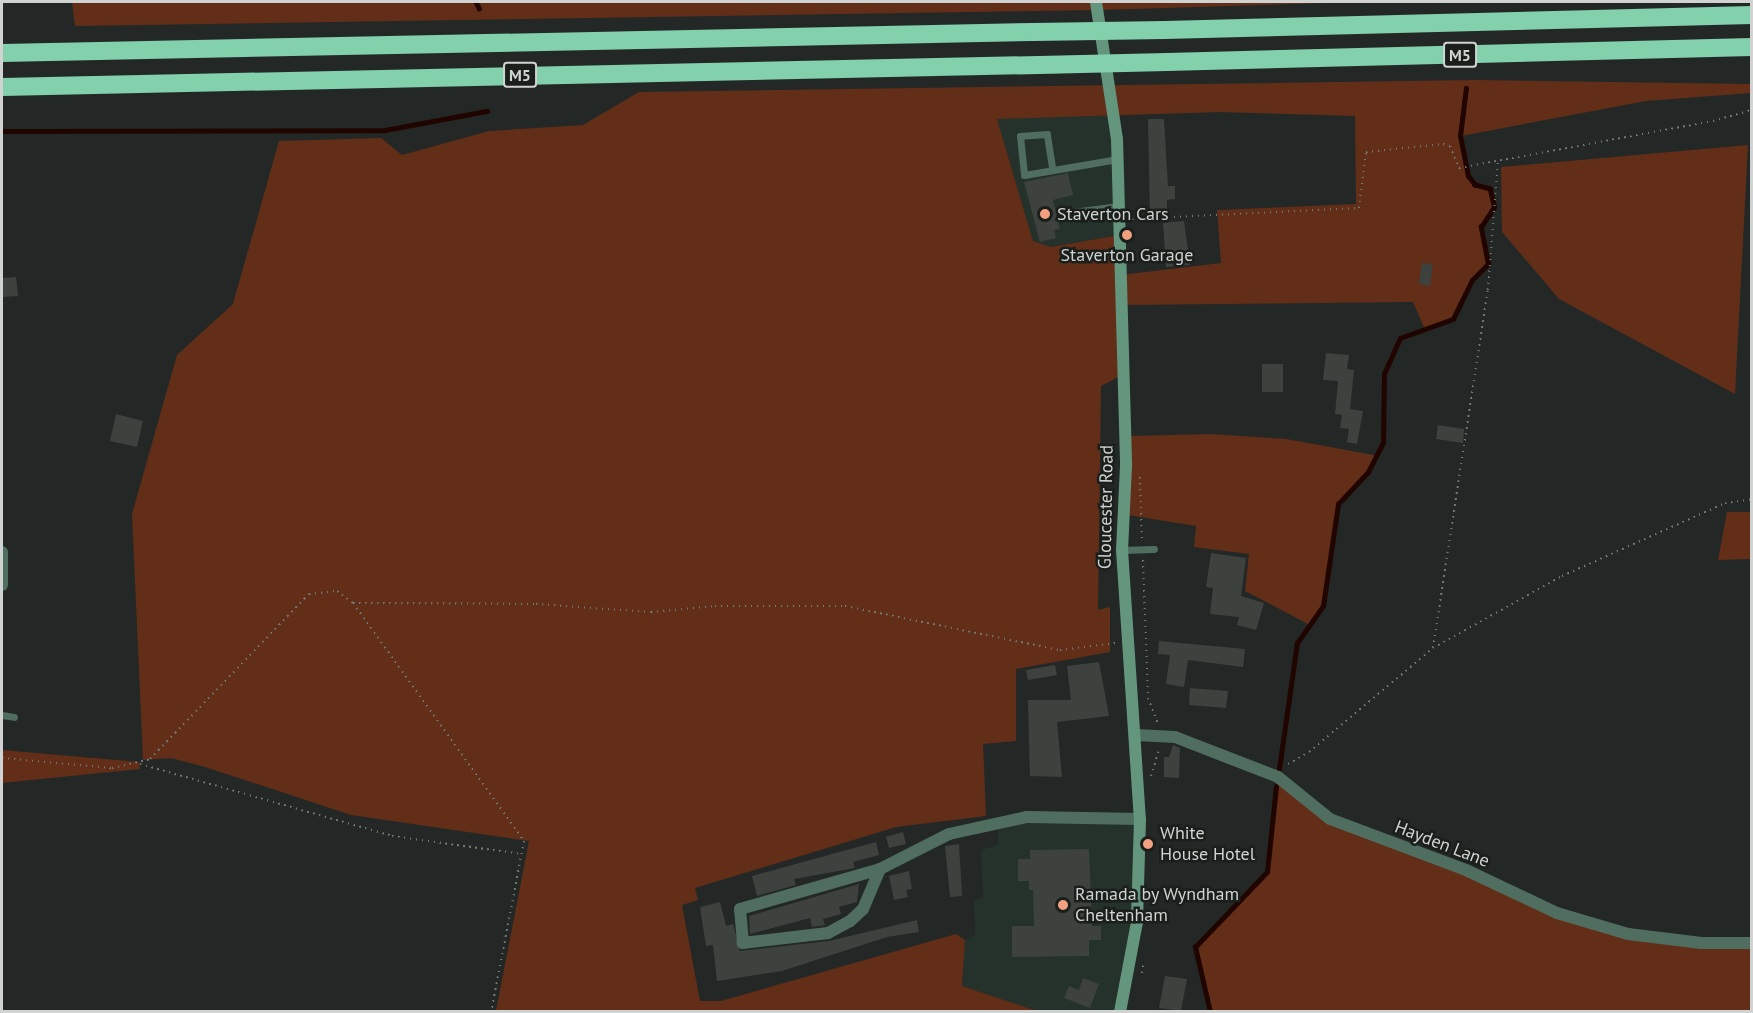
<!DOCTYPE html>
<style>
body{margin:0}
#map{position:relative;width:1753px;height:1013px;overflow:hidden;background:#232826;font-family:"PT Sans",sans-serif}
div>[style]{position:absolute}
.built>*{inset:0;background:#25312b}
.green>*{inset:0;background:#622e18}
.stream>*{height:4.5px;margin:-2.25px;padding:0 2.25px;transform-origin:2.25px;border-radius:2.25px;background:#200400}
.building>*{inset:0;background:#3d423f}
.path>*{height:2px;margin-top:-1px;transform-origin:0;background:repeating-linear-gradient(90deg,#747877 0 1.5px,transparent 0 6px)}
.lane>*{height:7px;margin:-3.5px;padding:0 3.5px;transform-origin:3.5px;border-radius:3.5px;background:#506e5f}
.street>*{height:12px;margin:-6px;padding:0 6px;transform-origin:6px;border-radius:6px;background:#506e5f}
.secondary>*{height:12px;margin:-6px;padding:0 6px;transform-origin:6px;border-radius:6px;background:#64967e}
.highway>*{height:18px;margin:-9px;padding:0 9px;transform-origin:9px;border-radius:9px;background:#82d0ac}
.highway-bridge>*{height:18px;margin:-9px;padding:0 9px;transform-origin:9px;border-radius:9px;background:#82d0ac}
.dots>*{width:16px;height:16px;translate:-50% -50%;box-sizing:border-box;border:3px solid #1a1f1c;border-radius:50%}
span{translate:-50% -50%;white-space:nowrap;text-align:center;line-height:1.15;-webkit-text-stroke:5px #1a1f1c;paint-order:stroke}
.shield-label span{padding:2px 4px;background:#1a1f1c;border:2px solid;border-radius:4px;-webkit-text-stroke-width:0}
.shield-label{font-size:16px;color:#d0d3d2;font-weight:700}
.poi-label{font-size:18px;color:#d0d3d2}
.left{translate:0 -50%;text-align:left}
.street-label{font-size:18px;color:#d0d3d2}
.frame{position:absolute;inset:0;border:3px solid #d0d3d2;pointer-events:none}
</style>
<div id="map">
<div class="built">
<i style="clip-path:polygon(1115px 115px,1119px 235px,1050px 247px,1033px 241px,997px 119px)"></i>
<i style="clip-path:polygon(1140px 819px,1139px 900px,1120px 1011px,1037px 1011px,962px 986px,965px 940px,975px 934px,974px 901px,983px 897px,981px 850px,998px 845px,998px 824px)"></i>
</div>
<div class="green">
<i style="clip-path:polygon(72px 2px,1357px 2px,1099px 10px,75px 26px)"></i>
<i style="clip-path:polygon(evenodd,1475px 80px,1751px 84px,1751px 93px,1646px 101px,1461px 136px,1468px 176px,1475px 185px,1490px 189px,1494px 207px,1481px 227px,1488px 264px,1472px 280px,1453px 319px,1426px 332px,1413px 302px,1121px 305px,1124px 374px,1101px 386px,1098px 610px,1110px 607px,1110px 652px,1016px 669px,1016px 741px,983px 744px,986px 816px,896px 827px,695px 888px,698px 900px,682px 905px,700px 1001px,721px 1001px,956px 934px,965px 940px,962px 986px,1037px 1011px,496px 1011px,529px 841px,351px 815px,205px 767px,171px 758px,143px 760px,132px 514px,177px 355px,233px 304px,279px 141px,381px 138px,402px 155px,489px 131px,583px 125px,639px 92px,1475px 80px,1219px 112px,1355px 116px,1356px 204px,1217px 210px,1221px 263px,1120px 275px,1119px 235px,1051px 247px,1033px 241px,997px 119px,1219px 112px)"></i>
<i style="clip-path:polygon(1748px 145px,1735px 394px,1559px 299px,1502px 232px,1501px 167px)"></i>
<i style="clip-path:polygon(1211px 434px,1286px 439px,1379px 456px,1338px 504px,1323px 606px,1310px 625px,1245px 591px,1249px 554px,1194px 547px,1196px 526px,1122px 514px,1125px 436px)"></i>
<i style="clip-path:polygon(1727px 512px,1751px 512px,1751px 559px,1718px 560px)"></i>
<i style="clip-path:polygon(2px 750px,139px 762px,140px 769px,2px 783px)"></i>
<i style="clip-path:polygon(1278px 777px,1330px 819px,1557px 913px,1701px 943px,1751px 945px,1751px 1011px,1209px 1011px,1195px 947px,1267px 872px)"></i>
</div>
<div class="stream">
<i style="left:476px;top:2px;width:7px;rotate:63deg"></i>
<i style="left:2px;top:131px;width:383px;rotate:-0.1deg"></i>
<i style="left:385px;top:130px;width:104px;rotate:-10.6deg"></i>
<i style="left:1279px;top:769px;width:127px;rotate:-81.9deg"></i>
<i style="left:1297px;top:643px;width:45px;rotate:-54.9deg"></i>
<i style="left:1323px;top:606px;width:103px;rotate:-81.6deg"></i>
<i style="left:1338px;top:504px;width:44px;rotate:-46.8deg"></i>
<i style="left:1368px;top:472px;width:33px;rotate:-63deg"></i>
<i style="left:1383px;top:443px;width:69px;rotate:-89.2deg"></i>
<i style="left:1384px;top:374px;width:39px;rotate:-66deg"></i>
<i style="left:1400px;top:338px;width:56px;rotate:-19.7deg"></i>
<i style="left:1453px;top:319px;width:43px;rotate:-64deg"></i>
<i style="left:1472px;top:280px;width:23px;rotate:-45deg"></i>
<i style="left:1488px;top:264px;width:38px;rotate:-101deg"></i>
<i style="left:1481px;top:227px;width:24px;rotate:-57deg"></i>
<i style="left:1494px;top:207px;width:18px;rotate:-103deg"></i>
<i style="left:1490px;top:189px;width:16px;rotate:-165deg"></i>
<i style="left:1475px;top:185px;width:11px;rotate:-128deg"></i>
<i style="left:1468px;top:176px;width:41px;rotate:-101.3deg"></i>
<i style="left:1460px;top:136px;width:48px;rotate:-82.9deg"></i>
<i style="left:1210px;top:1012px;width:67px;rotate:-103deg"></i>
<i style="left:1195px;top:947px;width:104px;rotate:-46.2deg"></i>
<i style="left:1267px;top:872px;width:86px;rotate:-84deg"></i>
</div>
<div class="building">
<i style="clip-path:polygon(1148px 119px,1164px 119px,1168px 186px,1175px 186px,1175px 199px,1167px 200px,1167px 213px,1150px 214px)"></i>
<i style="clip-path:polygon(1068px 173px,1073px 195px,1053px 200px,1060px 229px,1054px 230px,1056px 238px,1040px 242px,1024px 182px)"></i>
<i style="clip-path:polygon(1184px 221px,1190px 265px,1166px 267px,1163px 223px)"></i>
<i style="clip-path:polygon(1422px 263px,1433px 264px,1430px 286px,1419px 284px)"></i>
<i style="clip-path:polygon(16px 277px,18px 296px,2px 297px,2px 278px)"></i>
<i style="clip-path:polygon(1326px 353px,1349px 355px,1347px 369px,1354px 370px,1350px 409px,1363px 411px,1357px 444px,1347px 442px,1349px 429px,1340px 428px,1342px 415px,1335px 414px,1338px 381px,1323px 380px)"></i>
<i style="clip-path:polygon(1262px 364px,1283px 364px,1283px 392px,1262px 392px)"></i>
<i style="clip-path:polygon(116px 414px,143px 421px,137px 447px,110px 441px)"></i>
<i style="clip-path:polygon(1438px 425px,1464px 429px,1463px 443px,1436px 439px)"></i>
<i style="clip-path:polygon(1211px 553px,1246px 558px,1241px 596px,1264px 603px,1256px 630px,1237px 625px,1239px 617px,1210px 614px,1213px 588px,1206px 587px)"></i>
<i style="clip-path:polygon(1159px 641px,1245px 649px,1243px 667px,1188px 660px,1184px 687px,1166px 684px,1170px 655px,1158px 654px)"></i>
<i style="clip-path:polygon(1099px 662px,1109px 716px,1057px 722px,1062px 777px,1030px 776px,1028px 700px,1071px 700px,1067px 666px)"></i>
<i style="clip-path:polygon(1055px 665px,1057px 675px,1028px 680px,1026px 670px)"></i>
<i style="clip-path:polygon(1190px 688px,1228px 691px,1226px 708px,1189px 705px)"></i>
<i style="clip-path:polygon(1173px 745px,1180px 748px,1179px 778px,1164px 777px,1164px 757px,1169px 757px)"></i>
<i style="clip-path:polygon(903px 832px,906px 844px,889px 848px,886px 837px)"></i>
<i style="clip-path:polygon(876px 842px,879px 855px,853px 862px,855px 868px,794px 879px,796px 885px,757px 896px,752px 876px)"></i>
<i style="clip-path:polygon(959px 844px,962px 896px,950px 897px,945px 846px)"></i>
<i style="clip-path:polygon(1089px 849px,1092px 926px,1101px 926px,1101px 940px,1089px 940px,1089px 956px,1012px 957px,1012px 926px,1034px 926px,1033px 890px,1029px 890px,1029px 881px,1018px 881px,1018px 859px,1030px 859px,1030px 850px)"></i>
<i style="clip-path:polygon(909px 871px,912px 889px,906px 890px,908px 897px,894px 900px,889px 876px)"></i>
<i style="clip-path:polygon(859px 884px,857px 902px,839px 907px,841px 914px,823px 919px,825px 925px,812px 927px,810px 918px,750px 934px,749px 916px)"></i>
<i style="clip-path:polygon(720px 902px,726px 926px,733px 924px,740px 951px,829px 941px,917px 920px,919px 932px,887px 937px,782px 971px,717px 981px,713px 945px,706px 946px,700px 907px)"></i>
<i style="clip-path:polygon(1165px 976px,1187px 979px,1181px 1011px,1159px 1008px)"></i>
<i style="clip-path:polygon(1083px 978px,1099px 984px,1090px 1008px,1064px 998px,1069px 986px,1079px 990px)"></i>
</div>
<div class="path">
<i style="left:1132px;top:219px;width:227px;rotate:-2.8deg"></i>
<i style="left:1359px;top:208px;width:56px;rotate:-82.9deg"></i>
<i style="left:1366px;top:152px;width:77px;rotate:-5.9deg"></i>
<i style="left:1443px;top:144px;width:7px;rotate:16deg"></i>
<i style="left:1450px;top:146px;width:24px;rotate:68deg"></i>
<i style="left:1459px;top:168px;width:258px;rotate:-10.5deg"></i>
<i style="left:1713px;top:121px;width:41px;rotate:-15.8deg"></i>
<i style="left:1140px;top:477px;width:63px;rotate:88.2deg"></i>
<i style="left:1143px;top:560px;width:138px;rotate:87.9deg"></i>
<i style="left:1148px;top:698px;width:28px;rotate:69deg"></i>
<i style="left:353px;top:603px;width:183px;rotate:0.3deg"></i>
<i style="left:536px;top:604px;width:115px;rotate:4deg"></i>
<i style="left:651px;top:612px;width:64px;rotate:-5.4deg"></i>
<i style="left:715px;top:606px;width:130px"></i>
<i style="left:845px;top:606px;width:219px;rotate:11.6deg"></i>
<i style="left:1060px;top:650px;width:56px;rotate:-7.1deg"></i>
<i style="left:1433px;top:648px;width:362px;rotate:-81.3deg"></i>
<i style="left:1488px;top:290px;width:131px;rotate:-85.6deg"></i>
<i style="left:2px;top:758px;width:110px;rotate:5.2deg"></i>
<i style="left:112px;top:768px;width:39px;rotate:-13deg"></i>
<i style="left:150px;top:759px;width:229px;rotate:-46.1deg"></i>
<i style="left:309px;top:594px;width:28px;rotate:-6deg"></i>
<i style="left:337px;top:591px;width:20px;rotate:37deg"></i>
<i style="left:353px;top:603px;width:293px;rotate:54.3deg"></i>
<i style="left:524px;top:841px;width:174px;rotate:100.9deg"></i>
<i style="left:140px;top:764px;width:262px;rotate:15.9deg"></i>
<i style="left:392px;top:836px;width:131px;rotate:7.9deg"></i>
<i style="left:1288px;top:764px;width:24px;rotate:-30deg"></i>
<i style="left:1309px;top:752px;width:162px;rotate:-40deg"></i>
<i style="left:1433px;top:648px;width:148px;rotate:-29.2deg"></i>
<i style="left:1562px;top:576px;width:179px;rotate:-24.1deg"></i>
<i style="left:1725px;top:503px;width:27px;rotate:-8deg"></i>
<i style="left:1151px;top:776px;width:27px;rotate:-73deg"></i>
<i style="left:1142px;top:973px;width:12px;rotate:-81deg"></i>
</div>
<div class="lane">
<i style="left:1052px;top:167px;width:33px;rotate:-99deg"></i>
<i style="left:1047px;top:134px;width:27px;rotate:176deg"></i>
<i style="left:1020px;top:136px;width:39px;rotate:84deg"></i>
<i style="left:1024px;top:175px;width:95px;rotate:-9.7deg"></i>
<i style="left:1073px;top:212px;width:46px;rotate:-7.4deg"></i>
<i style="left:1122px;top:550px;width:32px;rotate:-2deg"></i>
<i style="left:2px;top:715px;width:12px;rotate:9deg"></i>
</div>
<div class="street">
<i style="left:2px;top:552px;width:33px;rotate:90deg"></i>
<i style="left:1136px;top:735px;width:39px;rotate:3deg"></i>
<i style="left:1175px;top:737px;width:110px;rotate:21.2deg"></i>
<i style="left:1278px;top:777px;width:67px;rotate:38.9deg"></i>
<i style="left:1330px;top:819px;width:147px;rotate:20.6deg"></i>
<i style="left:1468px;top:871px;width:98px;rotate:25.3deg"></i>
<i style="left:1557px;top:913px;width:74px;rotate:16.5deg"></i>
<i style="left:1628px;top:934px;width:74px;rotate:7deg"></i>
<i style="left:1701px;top:943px;width:51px"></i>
<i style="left:880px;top:869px;width:43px;rotate:113deg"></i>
<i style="left:863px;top:909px;width:18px;rotate:137deg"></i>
<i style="left:850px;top:921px;width:25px;rotate:151deg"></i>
<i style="left:828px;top:933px;width:86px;rotate:173.3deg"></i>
<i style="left:743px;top:943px;width:34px;rotate:-95deg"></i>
<i style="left:740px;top:909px;width:146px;rotate:-15.9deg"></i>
<i style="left:880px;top:869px;width:77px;rotate:-26.9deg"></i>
<i style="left:949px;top:834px;width:80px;rotate:-12.3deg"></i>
<i style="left:1027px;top:817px;width:113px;rotate:1deg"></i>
</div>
<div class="secondary">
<i style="left:1096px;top:2px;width:139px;rotate:81.3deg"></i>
<i style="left:1117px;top:139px;width:327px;rotate:88.4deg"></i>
<i style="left:1126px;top:466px;width:84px;rotate:92.7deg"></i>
<i style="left:1122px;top:550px;width:270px;rotate:86.2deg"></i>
<i style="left:1140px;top:819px;width:103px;rotate:91.7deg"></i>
<i style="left:1137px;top:922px;width:92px;rotate:100.7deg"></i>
</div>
<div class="highway">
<i style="left:1165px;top:30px;width:587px;rotate:-1.46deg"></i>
<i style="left:2px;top:53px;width:1031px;rotate:-1.17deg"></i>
<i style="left:1167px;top:62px;width:585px;rotate:-1.47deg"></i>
<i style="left:2px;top:87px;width:1037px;rotate:-1.22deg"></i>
</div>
<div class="highway-bridge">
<i style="left:1033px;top:32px;width:132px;rotate:-0.9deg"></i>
<i style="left:1039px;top:65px;width:128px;rotate:-1.3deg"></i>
</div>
<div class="dots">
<i style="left:1045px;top:214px;background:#f2a07f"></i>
<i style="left:1127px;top:235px;background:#f2a07f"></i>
<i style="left:1148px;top:844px;background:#f2a07f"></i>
<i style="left:1063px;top:905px;background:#f2a07f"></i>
</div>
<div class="shield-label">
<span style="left:1460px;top:55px">M5</span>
<span style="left:520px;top:75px">M5</span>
</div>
<div class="poi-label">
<span class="left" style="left:1057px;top:214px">Staverton Cars</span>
<span style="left:1127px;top:255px">Staverton Garage</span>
<span class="left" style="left:1160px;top:844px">White<br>House Hotel</span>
<span class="left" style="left:1075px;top:905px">Ramada by Wyndham<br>Cheltenham</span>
</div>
<div class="street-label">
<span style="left:1106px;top:507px;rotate:-89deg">Gloucester Road</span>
<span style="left:1442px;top:844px;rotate:21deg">Hayden Lane</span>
</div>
<div class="frame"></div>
</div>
